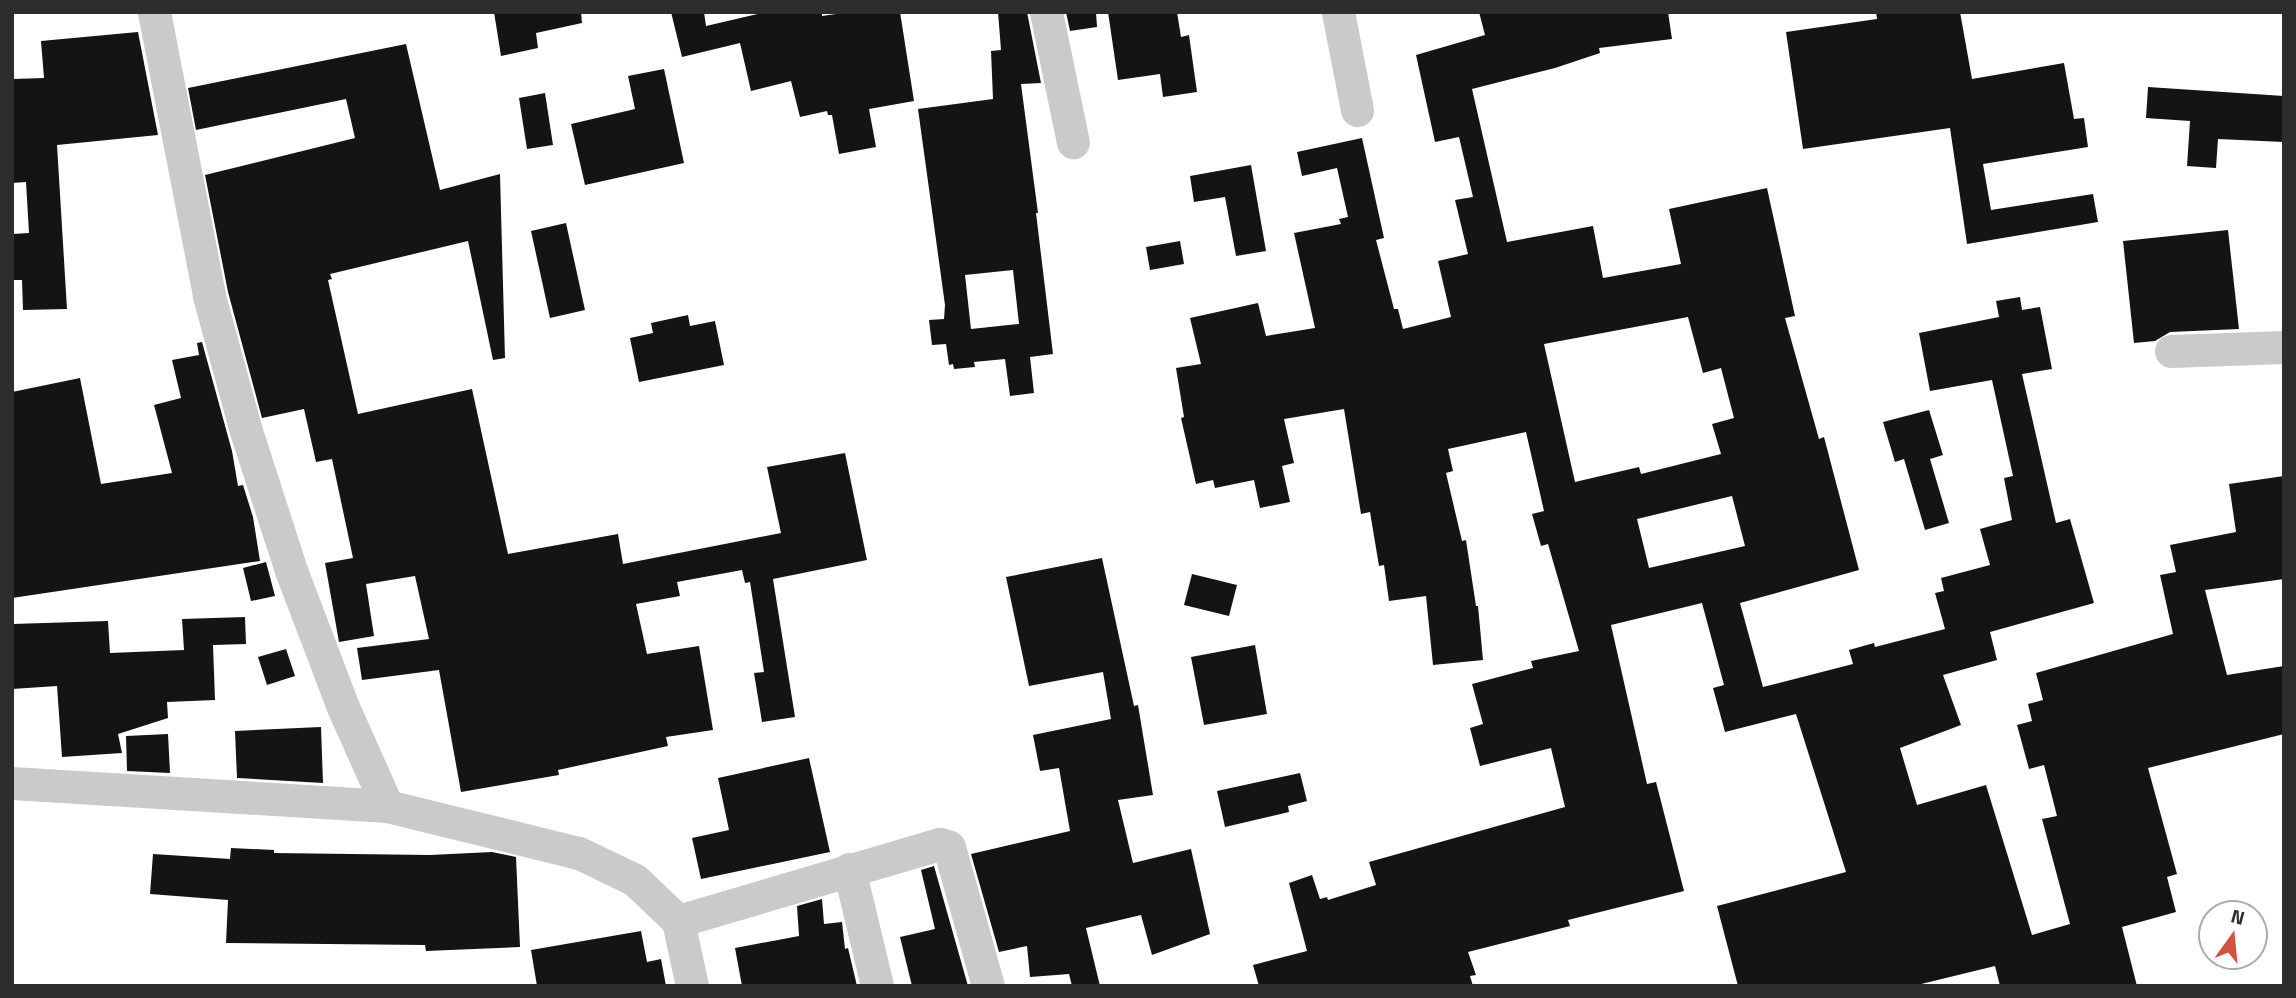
<!DOCTYPE html>
<style>
body{margin:0}
#map{position:relative;width:2296px;height:998px;overflow:hidden;background:#fff;font-family:"Titillium Web",sans-serif}
div>[style]{position:absolute}
.building>*{inset:0;background:#141414}
.street>*{height:33px;margin:-16.5px;padding:0 16.5px;transform-origin:16.5px;border-radius:16.5px;background:#cacaca}
span{translate:-50% -50%;white-space:nowrap;text-align:center;line-height:1.15;-webkit-text-stroke:7px #fff;paint-order:stroke}
.frame{position:absolute;inset:0;border:14px solid #2d2d2d;pointer-events:none}
.north{position:absolute;left:2198px;top:900px;width:70px;height:70px;box-sizing:border-box;background:#fff;border:2px solid #ababab;border-radius:50%;rotate:15deg;font-size:19px;font-weight:700;line-height:28px;text-align:center;color:#2d2d2d}
.north::after{content:'';display:block;margin:auto;width:24px;height:32px;background:#d45140;clip-path:polygon(50% 0,100% 100%,50% 72%,0 100%)}
</style>
<div id="map">
<div class="building">
<i style="clip-path:polygon(494px 12px,581px 12px,582px 23px,536px 33px,538px 48px,501px 56px)"></i>
<i style="clip-path:polygon(671px 12px,704px 12px,706px 26px,766px 12px,822px 12px,822px 16px,850px 12px,900px 12px,914px 101px,869px 109px,876px 147px,839px 154px,832px 115px,828px 115px,827px 111px,800px 117px,791px 81px,751px 91px,740px 43px,682px 57px)"></i>
<i style="clip-path:polygon(evenodd,998px 12px,1027px 12px,1041px 83px,1021px 84px,1038px 213px,1036px 213px,1053px 354px,1030px 357px,1034px 393px,1010px 396px,1005px 359px,974px 362px,975px 367px,954px 369px,953px 364px,949px 365px,946px 344px,932px 345px,929px 320px,944px 319px,945px 305px,918px 109px,993px 99px,991px 51px,1001px 50px,998px 12px,1013px 270px,1019px 324px,971px 329px,965px 275px,1013px 270px)"></i>
<i style="clip-path:polygon(1066px 12px,1096px 12px,1097px 27px,1070px 31px)"></i>
<i style="clip-path:polygon(1108px 12px,1177px 12px,1181px 37px,1189px 35px,1197px 92px,1163px 97px,1160px 74px,1118px 80px)"></i>
<i style="clip-path:polygon(evenodd,1479px 12px,1668px 12px,1672px 39px,1599px 48px,1600px 53px,1555px 68px,1472px 89px,1507px 242px,1593px 226px,1603px 278px,1681px 264px,1669px 209px,1767px 188px,1795px 316px,1785px 318px,1819px 439px,1824px 437px,1859px 570px,1740px 603px,1763px 687px,1853px 664px,1849px 650px,1874px 643px,1875px 647px,1945px 629px,1935px 593px,1944px 591px,1941px 578px,1990px 565px,1980px 529px,2012px 520px,2004px 478px,2013px 476px,1992px 380px,1930px 391px,1919px 333px,1999px 317px,1996px 301px,2020px 297px,2022px 310px,2040px 307px,2052px 369px,2022px 374px,2056px 523px,2070px 519px,2094px 603px,1990px 632px,1997px 660px,1943px 675px,1961px 725px,1900px 748px,1917px 805px,1986px 785px,2032px 935px,2070px 924px,2042px 819px,2057px 816px,2044px 765px,2029px 769px,2017px 725px,2032px 721px,2028px 704px,2043px 700px,2036px 673px,2173px 634px,2160px 575px,2176px 572px,2170px 545px,2236px 532px,2229px 484px,2284px 476px,2284px 579px,2205px 590px,2227px 675px,2284px 666px,2284px 734px,2148px 768px,2177px 874px,2167px 877px,2176px 912px,2122px 927px,2137px 986px,2000px 986px,1995px 966px,1913px 986px,1738px 986px,1717px 906px,1846px 872px,1796px 714px,1725px 732px,1713px 688px,1724px 685px,1702px 603px,1611px 625px,1647px 784px,1656px 782px,1684px 891px,1568px 920px,1570px 926px,1468px 952px,1476px 975px,1470px 976px,1473px 986px,1259px 986px,1253px 965px,1307px 951px,1289px 883px,1312px 875px,1320px 899px,1327px 897px,1328px 900px,1376px 885px,1369px 862px,1565px 807px,1551px 748px,1480px 766px,1470px 728px,1483px 724px,1472px 684px,1533px 668px,1531px 661px,1579px 651px,1548px 544px,1541px 546px,1532px 514px,1544px 511px,1526px 432px,1448px 449px,1453px 471px,1446px 473px,1462px 541px,1466px 540px,1476px 606px,1478px 606px,1483px 660px,1433px 665px,1426px 596px,1389px 601px,1384px 565px,1379px 566px,1370px 512px,1361px 514px,1344px 409px,1284px 419px,1294px 463px,1282px 466px,1290px 502px,1260px 508px,1254px 480px,1215px 488px,1213px 480px,1196px 484px,1181px 418px,1184px 417px,1176px 368px,1201px 364px,1190px 318px,1258px 303px,1266px 336px,1315px 328px,1294px 233px,1341px 224px,1339px 219px,1348px 217px,1337px 168px,1302px 176px,1297px 152px,1362px 138px,1384px 238px,1376px 240px,1394px 309px,1398px 309px,1403px 329px,1451px 317px,1438px 261px,1468px 254px,1455px 200px,1473px 197px,1459px 137px,1435px 142px,1416px 55px,1485px 35px,1479px 12px,1688px 317px,1703px 373px,1721px 368px,1734px 418px,1712px 424px,1721px 454px,1641px 474px,1639px 467px,1575px 482px,1544px 344px,1688px 317px,1479px 12px,1732px 496px,1745px 546px,1649px 568px,1637px 519px,1732px 496px)"></i>
<i style="clip-path:polygon(1876px 12px,1960px 12px,1972px 79px,2064px 63px,2074px 119px,2084px 118px,2088px 147px,1983px 164px,1991px 210px,2093px 194px,2098px 222px,1967px 244px,1950px 128px,1803px 149px,1786px 32px,1877px 19px)"></i>
<i style="clip-path:polygon(138px 32px,158px 135px,57px 145px,67px 309px,23px 310px,22px 280px,12px 280px,12px 234px,29px 233px,26px 182px,12px 183px,12px 79px,44px 78px,41px 41px)"></i>
<i style="clip-path:polygon(406px 44px,440px 190px,500px 174px,505px 358px,493px 360px,468px 241px,330px 274px,332px 279px,328px 280px,358px 414px,472px 389px,508px 554px,618px 534px,623px 564px,781px 533px,767px 467px,845px 453px,867px 560px,773px 579px,795px 717px,762px 722px,754px 673px,764px 672px,750px 582px,745px 583px,742px 570px,677px 582px,680px 596px,636px 604px,647px 654px,699px 646px,713px 730px,666px 737px,668px 746px,558px 770px,559px 775px,461px 792px,439px 670px,362px 680px,357px 648px,429px 639px,415px 576px,366px 584px,374px 636px,339px 642px,325px 563px,353px 558px,332px 459px,316px 462px,304px 409px,262px 418px,228px 292px,205px 175px,355px 138px,346px 99px,196px 130px,188px 88px)"></i>
<i style="clip-path:polygon(664px 69px,684px 163px,585px 185px,571px 124px,635px 109px,628px 76px)"></i>
<i style="clip-path:polygon(2148px 87px,2284px 96px,2284px 142px,2218px 139px,2216px 168px,2187px 166px,2190px 121px,2146px 118px)"></i>
<i style="clip-path:polygon(545px 93px,553px 145px,527px 149px,519px 98px)"></i>
<i style="clip-path:polygon(1251px 165px,1266px 251px,1236px 256px,1225px 197px,1194px 202px,1190px 176px)"></i>
<i style="clip-path:polygon(566px 223px,585px 310px,550px 318px,531px 231px)"></i>
<i style="clip-path:polygon(2228px 230px,2239px 329px,2170px 332px,2155px 341px,2134px 343px,2123px 241px)"></i>
<i style="clip-path:polygon(1180px 241px,1184px 264px,1150px 270px,1146px 247px)"></i>
<i style="clip-path:polygon(688px 315px,690px 326px,715px 321px,724px 365px,639px 382px,630px 338px,653px 333px,651px 323px)"></i>
<i style="clip-path:polygon(202px 342px,232px 451px,238px 486px,243px 485px,253px 517px,260px 561px,12px 598px,12px 392px,80px 378px,101px 484px,172px 473px,154px 405px,181px 398px,172px 360px,199px 355px,197px 343px)"></i>
<i style="clip-path:polygon(1929px 410px,1943px 455px,1930px 459px,1949px 523px,1925px 530px,1904px 459px,1895px 462px,1883px 422px)"></i>
<i style="clip-path:polygon(1102px 558px,1134px 706px,1138px 705px,1153px 795px,1118px 800px,1133px 863px,1191px 849px,1210px 934px,1152px 955px,1141px 915px,1086px 928px,1100px 986px,1072px 986px,1069px 974px,1030px 977px,1027px 946px,999px 952px,971px 854px,1070px 831px,1059px 768px,1040px 771px,1033px 735px,1111px 719px,1103px 672px,1029px 686px,1006px 577px)"></i>
<i style="clip-path:polygon(266px 562px,275px 596px,251px 601px,243px 568px)"></i>
<i style="clip-path:polygon(1192px 574px,1237px 585px,1229px 616px,1184px 605px)"></i>
<i style="clip-path:polygon(245px 617px,246px 644px,213px 645px,215px 700px,167px 702px,168px 718px,118px 734px,122px 753px,62px 757px,57px 686px,12px 689px,12px 624px,108px 621px,110px 653px,184px 650px,182px 619px)"></i>
<i style="clip-path:polygon(1255px 645px,1267px 714px,1204px 725px,1191px 657px)"></i>
<i style="clip-path:polygon(286px 649px,295px 676px,267px 685px,258px 657px)"></i>
<i style="clip-path:polygon(321px 727px,323px 783px,237px 778px,235px 731px)"></i>
<i style="clip-path:polygon(168px 734px,170px 773px,127px 771px,126px 736px)"></i>
<i style="clip-path:polygon(809px 758px,830px 852px,701px 879px,692px 838px,729px 830px,718px 778px)"></i>
<i style="clip-path:polygon(1300px 773px,1307px 801px,1288px 806px,1289px 812px,1225px 827px,1217px 791px)"></i>
<i style="clip-path:polygon(231px 848px,274px 850px,274px 853px,430px 855px,492px 852px,516px 857px,520px 947px,426px 951px,425px 945px,226px 943px,228px 900px,150px 894px,153px 854px,230px 859px)"></i>
<i style="clip-path:polygon(934px 866px,968px 986px,912px 986px,900px 937px,935px 929px,921px 870px)"></i>
<i style="clip-path:polygon(822px 899px,824px 924px,842px 922px,845px 949px,848px 948px,857px 986px,742px 986px,735px 948px,799px 936px,797px 906px)"></i>
<i style="clip-path:polygon(641px 931px,647px 962px,661px 959px,666px 986px,537px 986px,531px 950px)"></i>
</div>
<div class="street">
<i style="left:154px;top:12px;width:289px;rotate:79deg"></i>
<i style="left:209px;top:296px;width:140px;rotate:74.7deg"></i>
<i style="left:246px;top:431px;width:149px;rotate:72.1deg"></i>
<i style="left:292px;top:573px;width:143px;rotate:69.2deg"></i>
<i style="left:343px;top:707px;width:108px;rotate:66deg"></i>
<i style="left:387px;top:806px;width:198px;rotate:13.8deg"></i>
<i style="left:579px;top:853px;width:62px;rotate:25.7deg"></i>
<i style="left:635px;top:880px;width:59px;rotate:43.6deg"></i>
<i style="left:678px;top:921px;width:66px;rotate:77.8deg"></i>
<i style="left:1046px;top:12px;width:133px;rotate:78.3deg"></i>
<i style="left:1338px;top:12px;width:100px;rotate:79deg"></i>
<i style="left:2171px;top:351px;width:113px;rotate:-2deg"></i>
<i style="left:12px;top:783px;width:376px;rotate:3.5deg"></i>
<i style="left:849px;top:869px;width:120px;rotate:76.5deg"></i>
<i style="left:678px;top:921px;width:273px;rotate:-16.4deg"></i>
<i style="left:940px;top:844px;width:9px;rotate:18deg"></i>
<i style="left:949px;top:847px;width:144px;rotate:74.3deg"></i>
</div>
<div class="frame"></div>
<div class="north">N</div>
</div>
